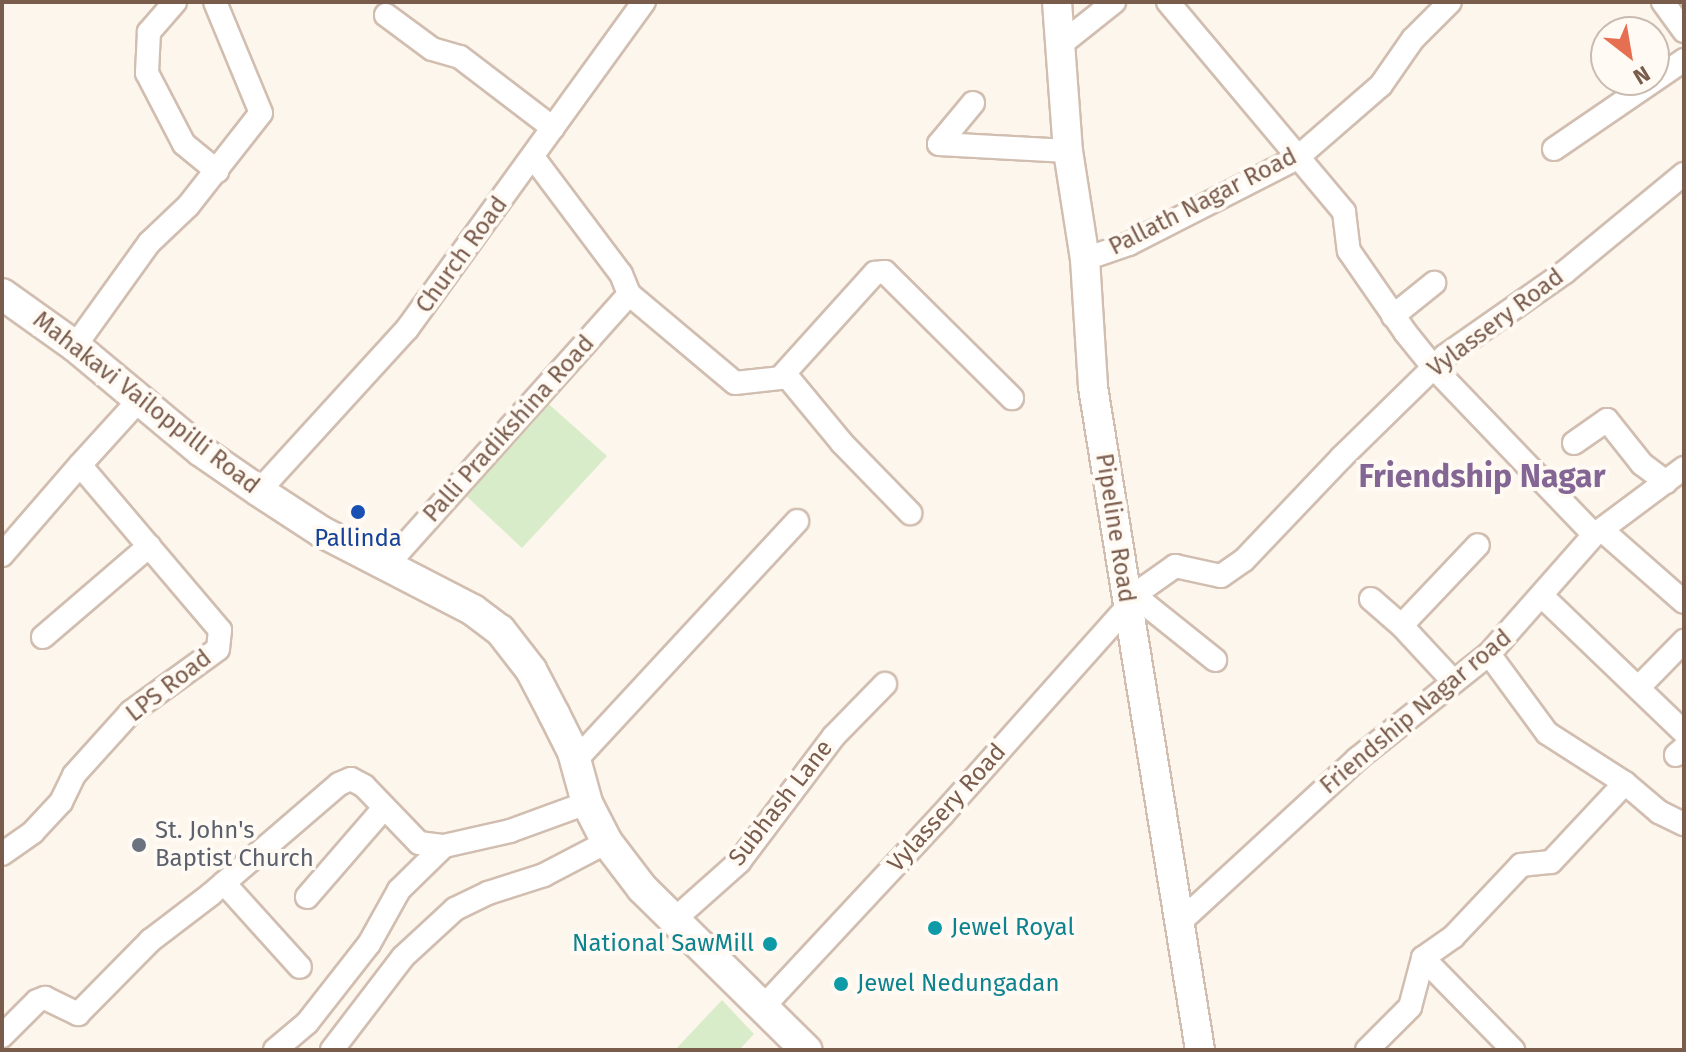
<!DOCTYPE html>
<style>
body{margin:0}
#map{position:relative;width:1686px;height:1052px;overflow:hidden;background:#fdf6ec;font-family:"Fira Sans",sans-serif}
div>[style]{position:absolute}
.green>*{inset:0;background:#d8ecc9}
.roads{filter:drop-shadow(2px 0 #d1beb0) drop-shadow(-2px 0 #d1beb0) drop-shadow(0 2px #d1beb0) drop-shadow(0 -2px #d1beb0)}
.minor>*{height:22px;margin:-11px;padding:0 11px;transform-origin:11px;border-radius:11px;background:#fff}
.tertiary>*{height:28px;margin:-14px;padding:0 14px;transform-origin:14px;border-radius:14px;background:#fff}
.secondary>*{height:30px;margin:-15px;padding:0 15px;transform-origin:15px;border-radius:15px;background:#fff}
.dots>*{width:22px;height:22px;translate:-50% -50%;box-sizing:border-box;border:4px solid #fffaf3;border-radius:50%}
span{translate:-50% -50%;white-space:nowrap;text-align:center;line-height:1.15;-webkit-text-stroke:8px #fffaf3;paint-order:stroke}
.street-label{font-size:24px;color:#7a5c4d}
.transit-label{font-size:24px;color:#164399}
.worship-label{font-size:24px;color:#5b616d}
.left{translate:0 -50%;text-align:left}
.culture-label{font-size:24px;color:#0d838f}
.right{translate:-100% -50%;text-align:right}
.district-label{font-size:32px;color:#846695;font-weight:700}
.frame{position:absolute;inset:0;border:4px solid #7a5c4d;pointer-events:none}
.north{position:absolute;left:1590px;top:16px;width:80px;height:80px;box-sizing:border-box;background:#fffaf3;border:2px solid #cabbb1;border-radius:50%;rotate:149deg;font-size:22px;font-weight:700;line-height:32px;text-align:center;color:#7a5c4d}
.north::after{content:'';display:block;margin:auto;width:28px;height:36px;background:#e76f51;clip-path:polygon(50% 0,100% 100%,50% 72%,0 100%)}
</style>
<div id="map">
<div class="green">
<i style="clip-path:polygon(543px 399px,607px 456px,522px 548px,461px 491px)"></i>
<i style="clip-path:polygon(722px 1000px,754px 1034px,739px 1050px,675px 1050px)"></i>
</div>
<div class="roads">
<div class="minor">
<i style="left:175px;top:2px;width:40px;rotate:131deg"></i>
<i style="left:149px;top:32px;width:41px;rotate:92.8deg"></i>
<i style="left:147px;top:73px;width:80px;rotate:62.5deg"></i>
<i style="left:184px;top:144px;width:43px;rotate:39.3deg"></i>
<i style="left:1168px;top:2px;width:274px;rotate:50deg"></i>
<i style="left:1344px;top:212px;width:39px;rotate:83deg"></i>
<i style="left:1349px;top:251px;width:98px;rotate:55.3deg"></i>
<i style="left:1405px;top:332px;width:46px;rotate:51.1deg"></i>
<i style="left:1434px;top:368px;width:231px;rotate:46.2deg"></i>
<i style="left:1663px;top:2px;width:36px;rotate:54deg"></i>
<i style="left:386px;top:15px;width:57px;rotate:36.5deg"></i>
<i style="left:432px;top:49px;width:29px;rotate:16deg"></i>
<i style="left:460px;top:57px;width:117px;rotate:37.4deg"></i>
<i style="left:1060px;top:45px;width:69px;rotate:-38.5deg"></i>
<i style="left:973px;top:103px;width:53px;rotate:129.7deg"></i>
<i style="left:939px;top:144px;width:129px;rotate:3.1deg"></i>
<i style="left:1554px;top:149px;width:158px;rotate:-34.4deg"></i>
<i style="left:533px;top:157px;width:146px;rotate:53.1deg"></i>
<i style="left:621px;top:274px;width:22px;rotate:68deg"></i>
<i style="left:629px;top:294px;width:138px;rotate:40deg"></i>
<i style="left:735px;top:383px;width:45px;rotate:-6.3deg"></i>
<i style="left:780px;top:378px;width:142px;rotate:-47.9deg"></i>
<i style="left:875px;top:273px;width:10px;rotate:-6deg"></i>
<i style="left:885px;top:272px;width:179px;rotate:44.8deg"></i>
<i style="left:1085px;top:259px;width:46px;rotate:-18.8deg"></i>
<i style="left:1129px;top:244px;width:189px;rotate:-27.1deg"></i>
<i style="left:1297px;top:158px;width:111px;rotate:-41deg"></i>
<i style="left:1381px;top:85px;width:56px;rotate:-55.2deg"></i>
<i style="left:1413px;top:39px;width:52px;rotate:-45deg"></i>
<i style="left:1393px;top:316px;width:53px;rotate:-38.8deg"></i>
<i style="left:75px;top:346px;width:127px;rotate:-54.3deg"></i>
<i style="left:149px;top:243px;width:54px;rotate:-43.5deg"></i>
<i style="left:188px;top:206px;width:118px;rotate:-51.9deg"></i>
<i style="left:261px;top:113px;width:120px;rotate:-112.5deg"></i>
<i style="left:785px;top:374px;width:89px;rotate:50.4deg"></i>
<i style="left:842px;top:443px;width:98px;rotate:45.8deg"></i>
<i style="left:1574px;top:443px;width:40px;rotate:-34.9deg"></i>
<i style="left:1607px;top:420px;width:56px;rotate:51.5deg"></i>
<i style="left:1642px;top:464px;width:30px;rotate:37deg"></i>
<i style="left:259px;top:491px;width:219px;rotate:-47.6deg"></i>
<i style="left:407px;top:329px;width:404px;rotate:-54.1deg"></i>
<i style="left:1602px;top:530px;width:109px;rotate:41.3deg"></i>
<i style="left:2px;top:555px;width:119px;rotate:-49.1deg"></i>
<i style="left:388px;top:564px;width:362px;rotate:-48.2deg"></i>
<i style="left:1134px;top:595px;width:104px;rotate:38.7deg"></i>
<i style="left:1543px;top:597px;width:195px;rotate:43.8deg"></i>
<i style="left:1371px;top:599px;width:41px;rotate:41.1deg"></i>
<i style="left:1402px;top:626px;width:76px;rotate:47.1deg"></i>
<i style="left:1127px;top:600px;width:59px;rotate:-35.3deg"></i>
<i style="left:1175px;top:566px;width:47px;rotate:12.3deg"></i>
<i style="left:1221px;top:576px;width:28px;rotate:-35deg"></i>
<i style="left:1244px;top:560px;width:142px;rotate:-46.4deg"></i>
<i style="left:1342px;top:457px;width:144px;rotate:-44.4deg"></i>
<i style="left:1445px;top:356px;width:146px;rotate:-35deg"></i>
<i style="left:1565px;top:272px;width:154px;rotate:-39.5deg"></i>
<i style="left:1402px;top:625px;width:110px;rotate:-46.5deg"></i>
<i style="left:43px;top:637px;width:140px;rotate:-40.6deg"></i>
<i style="left:1489px;top:654px;width:98px;rotate:53.7deg"></i>
<i style="left:1547px;top:733px;width:93px;rotate:32.7deg"></i>
<i style="left:1625px;top:783px;width:45px;rotate:40.5deg"></i>
<i style="left:1659px;top:812px;width:28px;rotate:26deg"></i>
<i style="left:1638px;top:688px;width:66px;rotate:-45.6deg"></i>
<i style="left:1676px;top:755px;width:11px;rotate:-41deg"></i>
<i style="left:575px;top:761px;width:327px;rotate:-47.2deg"></i>
<i style="left:2px;top:854px;width:38px;rotate:-35deg"></i>
<i style="left:33px;top:832px;width:41px;rotate:-47deg"></i>
<i style="left:61px;top:802px;width:30px;rotate:-64deg"></i>
<i style="left:74px;top:775px;width:85px;rotate:-47.9deg"></i>
<i style="left:131px;top:712px;width:107px;rotate:-35.9deg"></i>
<i style="left:218px;top:649px;width:19px;rotate:-84deg"></i>
<i style="left:220px;top:630px;width:216px;rotate:-130.3deg"></i>
<i style="left:80px;top:465px;width:86px;rotate:-47.8deg"></i>
<i style="left:224px;top:883px;width:113px;rotate:47.9deg"></i>
<i style="left:307px;top:897px;width:118px;rotate:-49.1deg"></i>
<i style="left:675px;top:919px;width:86px;rotate:-41.7deg"></i>
<i style="left:739px;top:862px;width:158px;rotate:-53deg"></i>
<i style="left:834px;top:736px;width:73px;rotate:-45.6deg"></i>
<i style="left:1180px;top:922px;width:241px;rotate:-42.6deg"></i>
<i style="left:1357px;top:759px;width:169px;rotate:-38.5deg"></i>
<i style="left:1489px;top:654px;width:159px;rotate:-48.6deg"></i>
<i style="left:1594px;top:535px;width:112px;rotate:-36.7deg"></i>
<i style="left:1423px;top:958px;width:129px;rotate:45.6deg"></i>
<i style="left:764px;top:1006px;width:261px;rotate:-47deg"></i>
<i style="left:942px;top:815px;width:280px;rotate:-48.3deg"></i>
<i style="left:2px;top:1036px;width:49px;rotate:-45deg"></i>
<i style="left:37px;top:1001px;width:9px;rotate:-21deg"></i>
<i style="left:45px;top:998px;width:37px;rotate:26deg"></i>
<i style="left:78px;top:1014px;width:104px;rotate:-45.4deg"></i>
<i style="left:151px;top:940px;width:74px;rotate:-37.3deg"></i>
<i style="left:210px;top:895px;width:170px;rotate:-40.7deg"></i>
<i style="left:339px;top:784px;width:13px;rotate:-23deg"></i>
<i style="left:351px;top:779px;width:15px;rotate:28deg"></i>
<i style="left:364px;top:786px;width:79px;rotate:46deg"></i>
<i style="left:419px;top:843px;width:25px;rotate:7deg"></i>
<i style="left:444px;top:846px;width:68px;rotate:-12.8deg"></i>
<i style="left:510px;top:831px;width:82px;rotate:-20deg"></i>
<i style="left:275px;top:1050px;width:42px;rotate:-40.2deg"></i>
<i style="left:307px;top:1023px;width:100px;rotate:-51.9deg"></i>
<i style="left:369px;top:944px;width:62px;rotate:-60.9deg"></i>
<i style="left:399px;top:890px;width:63px;rotate:-44.4deg"></i>
<i style="left:332px;top:1050px;width:117px;rotate:-52.6deg"></i>
<i style="left:403px;top:957px;width:71px;rotate:-42.7deg"></i>
<i style="left:455px;top:909px;width:37px;rotate:-26deg"></i>
<i style="left:488px;top:893px;width:59px;rotate:-17.8deg"></i>
<i style="left:544px;top:875px;width:71px;rotate:-27.6deg"></i>
<i style="left:1367px;top:1050px;width:61px;rotate:-45deg"></i>
<i style="left:1410px;top:1007px;width:51px;rotate:-75.1deg"></i>
<i style="left:1423px;top:958px;width:37px;rotate:-35deg"></i>
<i style="left:1453px;top:937px;width:99px;rotate:-46.6deg"></i>
<i style="left:1521px;top:865px;width:30px;rotate:-6deg"></i>
<i style="left:1551px;top:862px;width:108px;rotate:-46.9deg"></i>
</div>
<div class="tertiary">
<i style="left:1057px;top:2px;width:149px;rotate:85.8deg"></i>
<i style="left:1068px;top:151px;width:109px;rotate:81.1deg"></i>
<i style="left:1085px;top:259px;width:128px;rotate:86.4deg"></i>
<i style="left:1093px;top:387px;width:672px;rotate:80.83deg"></i>
</div>
<div class="secondary">
<i style="left:2px;top:294px;width:90px;rotate:35.5deg"></i>
<i style="left:75px;top:346px;width:164px;rotate:39.8deg"></i>
<i style="left:201px;top:451px;width:70px;rotate:34.6deg"></i>
<i style="left:259px;top:491px;width:75px;rotate:33.1deg"></i>
<i style="left:322px;top:532px;width:170px;rotate:27.3deg"></i>
<i style="left:473px;top:610px;width:34px;rotate:37deg"></i>
<i style="left:500px;top:630px;width:51px;rotate:52.2deg"></i>
<i style="left:531px;top:670px;width:50px;rotate:62.4deg"></i>
<i style="left:554px;top:714px;width:42px;rotate:63.4deg"></i>
<i style="left:573px;top:752px;width:53px;rotate:74.6deg"></i>
<i style="left:587px;top:803px;width:44px;rotate:62.9deg"></i>
<i style="left:607px;top:842px;width:58px;rotate:52.7deg"></i>
<i style="left:642px;top:888px;width:231px;rotate:44.6deg"></i>
</div>
</div>
<div class="dots">
<i style="left:358px;top:512px;background:#1a4fb4"></i>
<i style="left:139px;top:845px;background:#6b7280"></i>
<i style="left:935px;top:928px;background:#0f9aa8"></i>
<i style="left:770px;top:944px;background:#0f9aa8"></i>
<i style="left:841px;top:984px;background:#0f9aa8"></i>
</div>
<div class="street-label">
<span style="left:1203px;top:202px;rotate:-27deg">Pallath Nagar Road</span>
<span style="left:462px;top:255px;rotate:-54deg">Church Road</span>
<span style="left:1496px;top:323px;rotate:-37deg">Vylassery Road</span>
<span style="left:146px;top:403px;rotate:38deg">Mahakavi Vailoppilli Road</span>
<span style="left:509px;top:429px;rotate:-48deg">Palli Pradikshina Road</span>
<span style="left:1115px;top:528px;rotate:81deg">Pipeline Road</span>
<span style="left:169px;top:686px;rotate:-38deg">LPS Road</span>
<span style="left:1416px;top:712px;rotate:-40deg">Friendship Nagar road</span>
<span style="left:781px;top:803px;rotate:-52deg">Subhash Lane</span>
<span style="left:947px;top:808px;rotate:-48deg">Vylassery Road</span>
</div>
<div class="transit-label">
<span style="left:358px;top:539px">Pallinda</span>
</div>
<div class="worship-label">
<span class="left" style="left:155px;top:845px">St. John's<br>Baptist Church</span>
</div>
<div class="culture-label">
<span class="left" style="left:951px;top:928px">Jewel Royal</span>
<span class="right" style="left:754px;top:944px">National SawMill</span>
<span class="left" style="left:857px;top:984px">Jewel Nedungadan</span>
</div>
<div class="district-label">
<span style="left:1482px;top:476px">Friendship Nagar</span>
</div>
<div class="frame"></div>
<div class="north">N</div>
</div>
